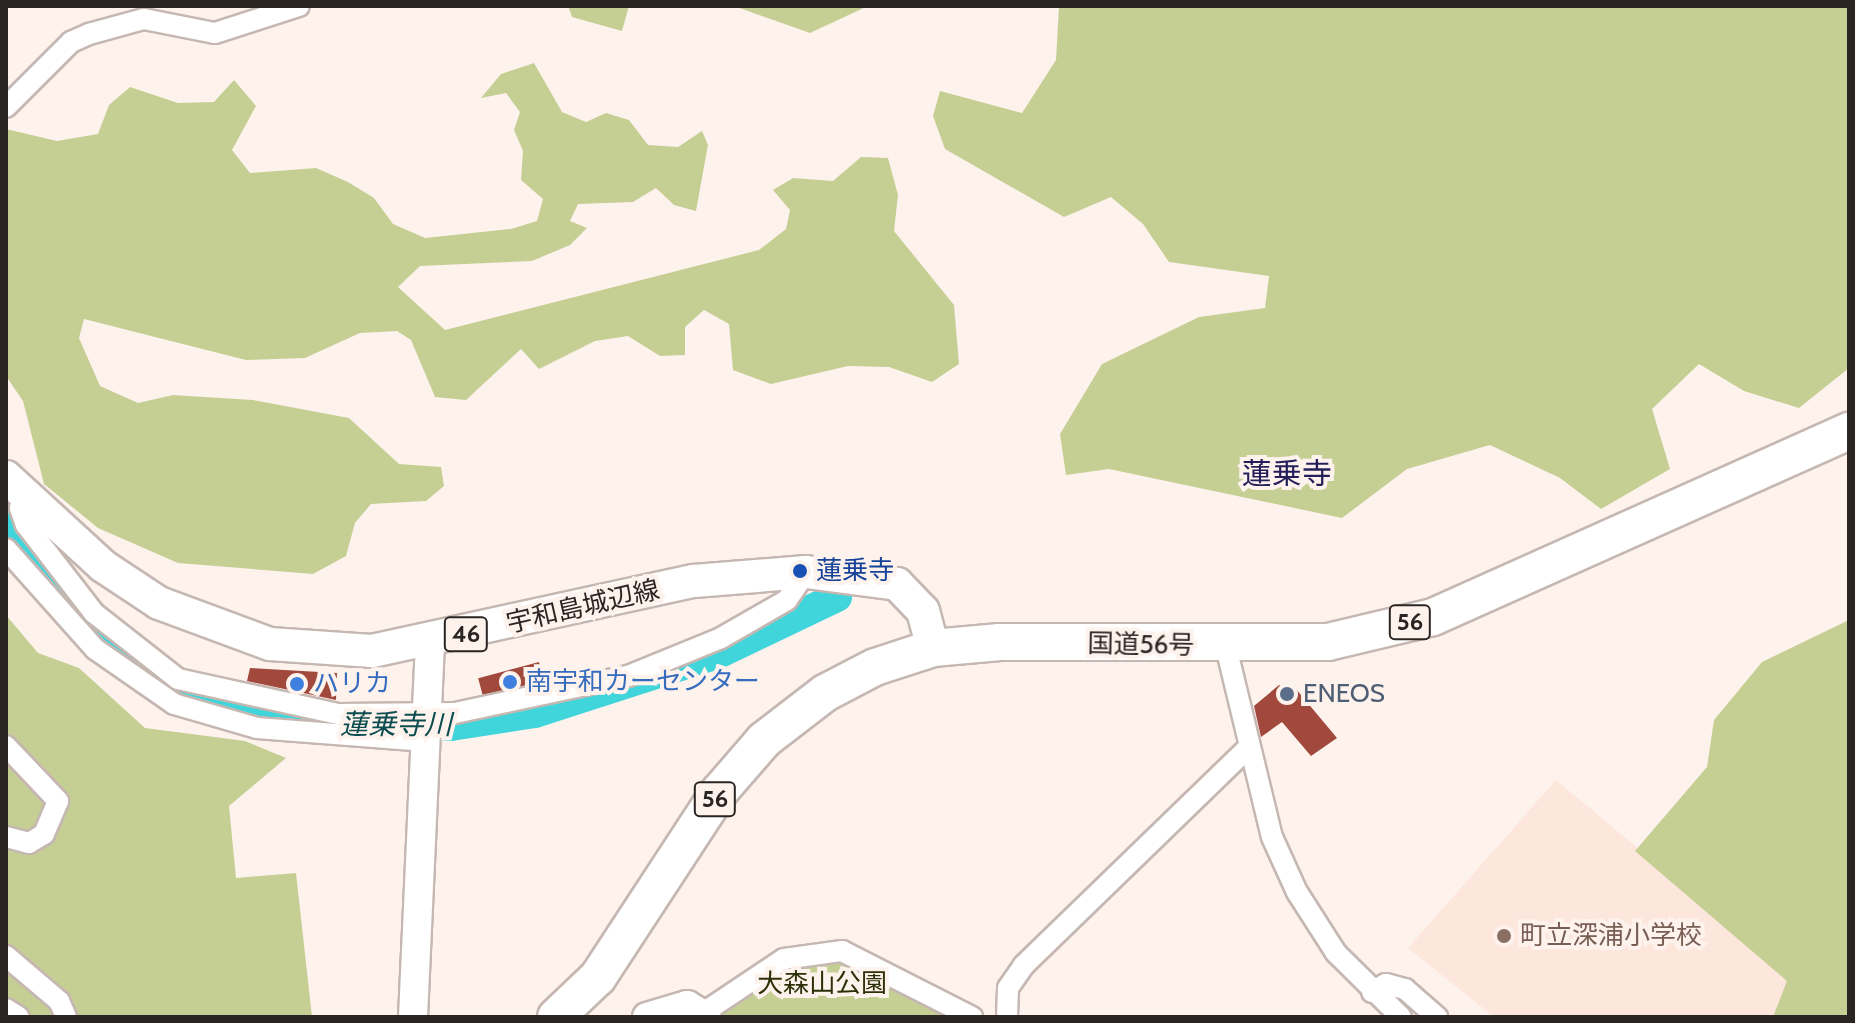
<!DOCTYPE html>
<html>
<head>
<meta charset="utf-8">
<style>
	body { margin:0 }
	#map { position:relative; width:1855px; height:1023px; overflow:hidden; background:#fef2ed; font-family:Cabin,"Noto Sans JP",sans-serif }
	div>[style] { position:absolute }
	.built>* { inset:0; background:#fde6dc }
	.green>* { inset:0; background:#c5cf94 }
	.river>* { height:30px; margin:-15px; padding:0 15px; transform-origin:15px; border-radius:15px; background:#40d4db }
	.building>* { inset:0; background:#a2493d; transform-origin:0 0 }
	.roads { filter:drop-shadow(2px 0 #c5b7b1) drop-shadow(-2px 0 #c5b7b1) drop-shadow(0 2px #c5b7b1) drop-shadow(0 -2px #c5b7b1) }
	.street>* { height:20px; margin:-10px; padding:0 10px; transform-origin:10px; border-radius:10px; background:#fff }
	.secondary>* { height:28px; margin:-14px; padding:0 14px; transform-origin:14px; border-radius:14px; background:#fff }
	.primary>* { height:32px; margin:-16px; padding:0 16px; transform-origin:16px; border-radius:16px; background:#fff }
	.highway>* { height:36px; margin:-18px; padding:0 18px; transform-origin:18px; border-radius:18px; background:#fff }
	.dots>* { width:22px; height:22px; translate:-50% -50%; box-sizing:border-box; border:4px solid #fef2ed; border-radius:50% }
	span { translate:-50% -50%; white-space:nowrap; text-align:center; line-height:1.15; -webkit-text-stroke:8px #fef2ed; paint-order:stroke }
	.shield-label span { padding:2px 6px; background:#fef2ed; border:2px solid; border-radius:6px; -webkit-text-stroke-width:0 }
	.shield-label { font-size:24px; color:#2a2422; font-weight:700 }
	.transit-label { font-size:26px; color:#164399 }
	.left { translate:0 -50%; text-align:left }
	.street-label { font-size:26px; color:#2a2422 }
	.shop-label { font-size:26px; color:#366cbe }
	.service-label { font-size:26px; color:#4e5e75 }
	.education-label { font-size:26px; color:#785e54 }
	.park-label { font-size:26px; color:#2c3007 }
	.water-label { font-size:28px; color:#0b4c4f; font-style:italic }
	.quarter-label { font-size:30px; color:#241f58 }
	.frame { position:absolute; inset:0; border:8px solid #2a2422; pointer-events:none }
</style>
</head>
<body>
<div id="map">
	<div class="built">
		<i style="clip-path:polygon(1556px 780px,1802px 985px,1775px 1017px,1494px 1017px,1408px 948px)"></i>
	</div>
	<div class="green">
		<i style="clip-path:polygon(568px 6px,629px 6px,622px 31px,572px 17px)"></i>
		<i style="clip-path:polygon(734px 6px,868px 6px,810px 33px)"></i>
		<i style="clip-path:polygon(1059px 6px,1849px 6px,1849px 368px,1799px 408px,1744px 391px,1699px 364px,1652px 409px,1670px 469px,1601px 509px,1560px 478px,1490px 445px,1407px 469px,1342px 518px,1109px 469px,1066px 475px,1060px 434px,1102px 364px,1199px 317px,1265px 308px,1269px 276px,1169px 262px,1143px 224px,1111px 197px,1064px 217px,945px 149px,933px 116px,940px 91px,1022px 113px,1056px 60px)"></i>
		<i style="clip-path:polygon(534px 63px,562px 112px,586px 122px,606px 113px,629px 120px,648px 145px,678px 147px,702px 131px,708px 145px,696px 211px,674px 205px,656px 188px,633px 202px,578px 204px,570px 221px,587px 228px,570px 245px,532px 261px,420px 266px,398px 287px,445px 330px,759px 250px,786px 229px,790px 210px,773px 190px,793px 178px,833px 181px,861px 157px,888px 158px,898px 195px,894px 231px,954px 305px,959px 364px,932px 382px,889px 367px,848px 366px,771px 384px,733px 370px,729px 324px,704px 310px,685px 327px,685px 355px,660px 356px,628px 336px,595px 341px,539px 369px,521px 349px,466px 400px,435px 397px,411px 340px,397px 331px,360px 333px,305px 358px,246px 360px,84px 319px,79px 338px,100px 386px,138px 403px,173px 395px,253px 400px,349px 418px,399px 464px,441px 467px,444px 486px,426px 501px,371px 504px,355px 523px,346px 556px,313px 574px,178px 563px,98px 528px,44px 484px,23px 401px,6px 376px,6px 129px,57px 141px,98px 134px,109px 105px,130px 87px,178px 103px,214px 102px,234px 80px,256px 106px,232px 150px,250px 173px,316px 168px,348px 182px,374px 198px,393px 224px,425px 238px,511px 229px,537px 221px,543px 199px,521px 180px,523px 151px,514px 130px,520px 112px,506px 93px,481px 98px,501px 74px)"></i>
		<i style="clip-path:polygon(6px 615px,38px 653px,79px 668px,145px 728px,245px 741px,286px 758px,229px 806px,236px 878px,296px 873px,312px 1017px,6px 1017px)"></i>
		<i style="clip-path:polygon(1849px 620px,1849px 1017px,1773px 1017px,1787px 981px,1635px 851px,1707px 767px,1714px 720px,1762px 662px)"></i>
		<i style="clip-path:polygon(842px 951px,972px 1017px,673px 1017px,703px 1013px,784px 959px)"></i>
	</div>
	<div class="river">
		<i style="left:6px;top:524px;width:146px;rotate:50.5deg"></i>
		<i style="left:99px;top:637px;width:43px;rotate:38.5deg"></i>
		<i style="left:133px;top:664px;width:56px;rotate:33.4deg"></i>
		<i style="left:180px;top:695px;width:119px;rotate:12.6deg"></i>
		<i style="left:296px;top:721px;width:155px;rotate:1.8deg"></i>
		<i style="left:451px;top:726px;width:85px;rotate:-8.8deg"></i>
		<i style="left:535px;top:713px;width:192px;rotate:-17.9deg"></i>
		<i style="left:718px;top:654px;width:132px;rotate:-25.6deg"></i>
	</div>
	<div class="building">
		<i style="left:539px;top:662px;width:20px;height:63px;rotate:75deg"></i>
		<i style="clip-path:polygon(250px 668px,337px 673px,336px 700px,247px 681px)"></i>
		<i style="clip-path:polygon(1279px 685px,1296px 689px,1337px 738px,1311px 756px,1282px 722px,1261px 737px,1254px 706px)"></i>
	</div>
	<div class="roads">
		<div class="street">
			<i style="left:6px;top:107px;width:92px;rotate:-45deg"></i>
			<i style="left:71px;top:42px;width:20px;rotate:-24deg"></i>
			<i style="left:89px;top:34px;width:57px;rotate:-15.3deg"></i>
			<i style="left:144px;top:19px;width:72px;rotate:11.2deg"></i>
			<i style="left:215px;top:33px;width:88px;rotate:-17.8deg"></i>
			<i style="left:27px;top:496px;width:14px;rotate:120deg"></i>
			<i style="left:20px;top:508px;width:18px;rotate:71deg"></i>
			<i style="left:26px;top:525px;width:111px;rotate:52.3deg"></i>
			<i style="left:94px;top:613px;width:107px;rotate:38.2deg"></i>
			<i style="left:178px;top:679px;width:165px;rotate:12.3deg"></i>
			<i style="left:339px;top:714px;width:116px;rotate:-0.5deg"></i>
			<i style="left:455px;top:713px;width:177px;rotate:-12.1deg"></i>
			<i style="left:628px;top:676px;width:100px;rotate:-22.2deg"></i>
			<i style="left:721px;top:638px;width:76px;rotate:-29.9deg"></i>
			<i style="left:787px;top:600px;width:34px;rotate:-56deg"></i>
			<i style="left:6px;top:549px;width:134px;rotate:48.3deg"></i>
			<i style="left:95px;top:649px;width:96px;rotate:34.8deg"></i>
			<i style="left:174px;top:704px;width:86px;rotate:16.1deg"></i>
			<i style="left:257px;top:728px;width:169px;rotate:4.4deg"></i>
			<i style="left:1226px;top:647px;width:195px;rotate:76.4deg"></i>
			<i style="left:1272px;top:837px;width:60px;rotate:65.6deg"></i>
			<i style="left:1297px;top:892px;width:72px;rotate:57.4deg"></i>
			<i style="left:1336px;top:953px;width:91px;rotate:44.6deg"></i>
			<i style="left:6px;top:746px;width:76px;rotate:46.6deg"></i>
			<i style="left:58px;top:801px;width:36px;rotate:113deg"></i>
			<i style="left:44px;top:834px;width:17px;rotate:149deg"></i>
			<i style="left:29px;top:843px;width:24px;rotate:-165deg"></i>
			<i style="left:6px;top:956px;width:70px;rotate:40.3deg"></i>
			<i style="left:59px;top:1001px;width:17px;rotate:66deg"></i>
			<i style="left:1372px;top:992px;width:16px;rotate:-30deg"></i>
			<i style="left:1386px;top:984px;width:20px;rotate:15deg"></i>
			<i style="left:1405px;top:989px;width:43px;rotate:41.2deg"></i>
			<i style="left:6px;top:1009px;width:15px;rotate:32deg"></i>
			<i style="left:703px;top:1013px;width:97px;rotate:-33.7deg"></i>
			<i style="left:784px;top:959px;width:59px;rotate:-7.9deg"></i>
			<i style="left:842px;top:951px;width:146px;rotate:26.9deg"></i>
			<i style="left:1007px;top:1017px;width:29px;rotate:-88deg"></i>
			<i style="left:1008px;top:988px;width:28px;rotate:-55deg"></i>
			<i style="left:1024px;top:965px;width:312px;rotate:-44.1deg"></i>
		</div>
		<div class="secondary">
			<i style="left:413px;top:1017px;width:375px;rotate:-87.4deg"></i>
			<i style="left:647px;top:1017px;width:42px;rotate:-16.7deg"></i>
			<i style="left:687px;top:1005px;width:23px;rotate:31deg"></i>
		</div>
		<div class="primary">
			<i style="left:6px;top:477px;width:132px;rotate:42.5deg"></i>
			<i style="left:103px;top:566px;width:67px;rotate:33.5deg"></i>
			<i style="left:159px;top:603px;width:118px;rotate:20.3deg"></i>
			<i style="left:270px;top:644px;width:102px;rotate:3.9deg"></i>
			<i style="left:372px;top:651px;width:330px;rotate:-12.3deg"></i>
			<i style="left:694px;top:581px;width:112px;rotate:-4.6deg"></i>
			<i style="left:806px;top:572px;width:92px;rotate:7.5deg"></i>
			<i style="left:897px;top:584px;width:37px;rotate:46deg"></i>
			<i style="left:923px;top:611px;width:38px;rotate:75deg"></i>
		</div>
		<div class="highway">
			<i style="left:556px;top:1017px;width:58px;rotate:-43.6deg"></i>
			<i style="left:598px;top:977px;width:221px;rotate:-56.8deg"></i>
			<i style="left:719px;top:792px;width:69px;rotate:-49.1deg"></i>
			<i style="left:764px;top:740px;width:77px;rotate:-37.6deg"></i>
			<i style="left:825px;top:693px;width:56px;rotate:-27.5deg"></i>
			<i style="left:875px;top:667px;width:61px;rotate:-18.1deg"></i>
			<i style="left:933px;top:648px;width:67px;rotate:-5.1deg"></i>
			<i style="left:1000px;top:642px;width:328px"></i>
			<i style="left:1328px;top:642px;width:108px;rotate:-13.4deg"></i>
			<i style="left:1433px;top:617px;width:456px;rotate:-24.1deg"></i>
		</div>
	</div>
	<div class="dots">
		<i style="left:800px;top:571px;background:#1a4fb4"></i>
		<i style="left:510px;top:682px;background:#3f7fe0"></i>
		<i style="left:297px;top:684px;background:#3f7fe0"></i>
		<i style="left:1287px;top:694px;background:#5c6f8a"></i>
		<i style="left:1504px;top:936px;background:#8d6e63"></i>
	</div>
	<div class="shield-label">
		<span style="left:1410px;top:622px">56</span>
		<span style="left:466px;top:634px">46</span>
		<span style="left:715px;top:799px">56</span>
	</div>
	<div class="transit-label">
		<span class="left" style="left:816px;top:571px">蓮乗寺</span>
	</div>
	<div class="street-label">
		<span style="left:583px;top:607px;rotate:-13deg">宇和島城辺線</span>
		<span style="left:1141px;top:645px;rotate:1deg">国道56号</span>
	</div>
	<div class="shop-label">
		<span class="left" style="left:526px;top:682px">南宇和カーセンター</span>
		<span class="left" style="left:313px;top:684px">ハリカ</span>
	</div>
	<div class="service-label">
		<span class="left" style="left:1303px;top:694px">ENEOS</span>
	</div>
	<div class="education-label">
		<span class="left" style="left:1520px;top:936px">町立深浦小学校</span>
	</div>
	<div class="park-label">
		<span style="left:822px;top:984px">大森山公園</span>
	</div>
	<div class="water-label">
		<span style="left:396px;top:724px">蓮乗寺川</span>
	</div>
	<div class="quarter-label">
		<span style="left:1287px;top:474px">蓮乗寺</span>
	</div>
	<div class="frame"></div>
</div>
</body>
</html>
